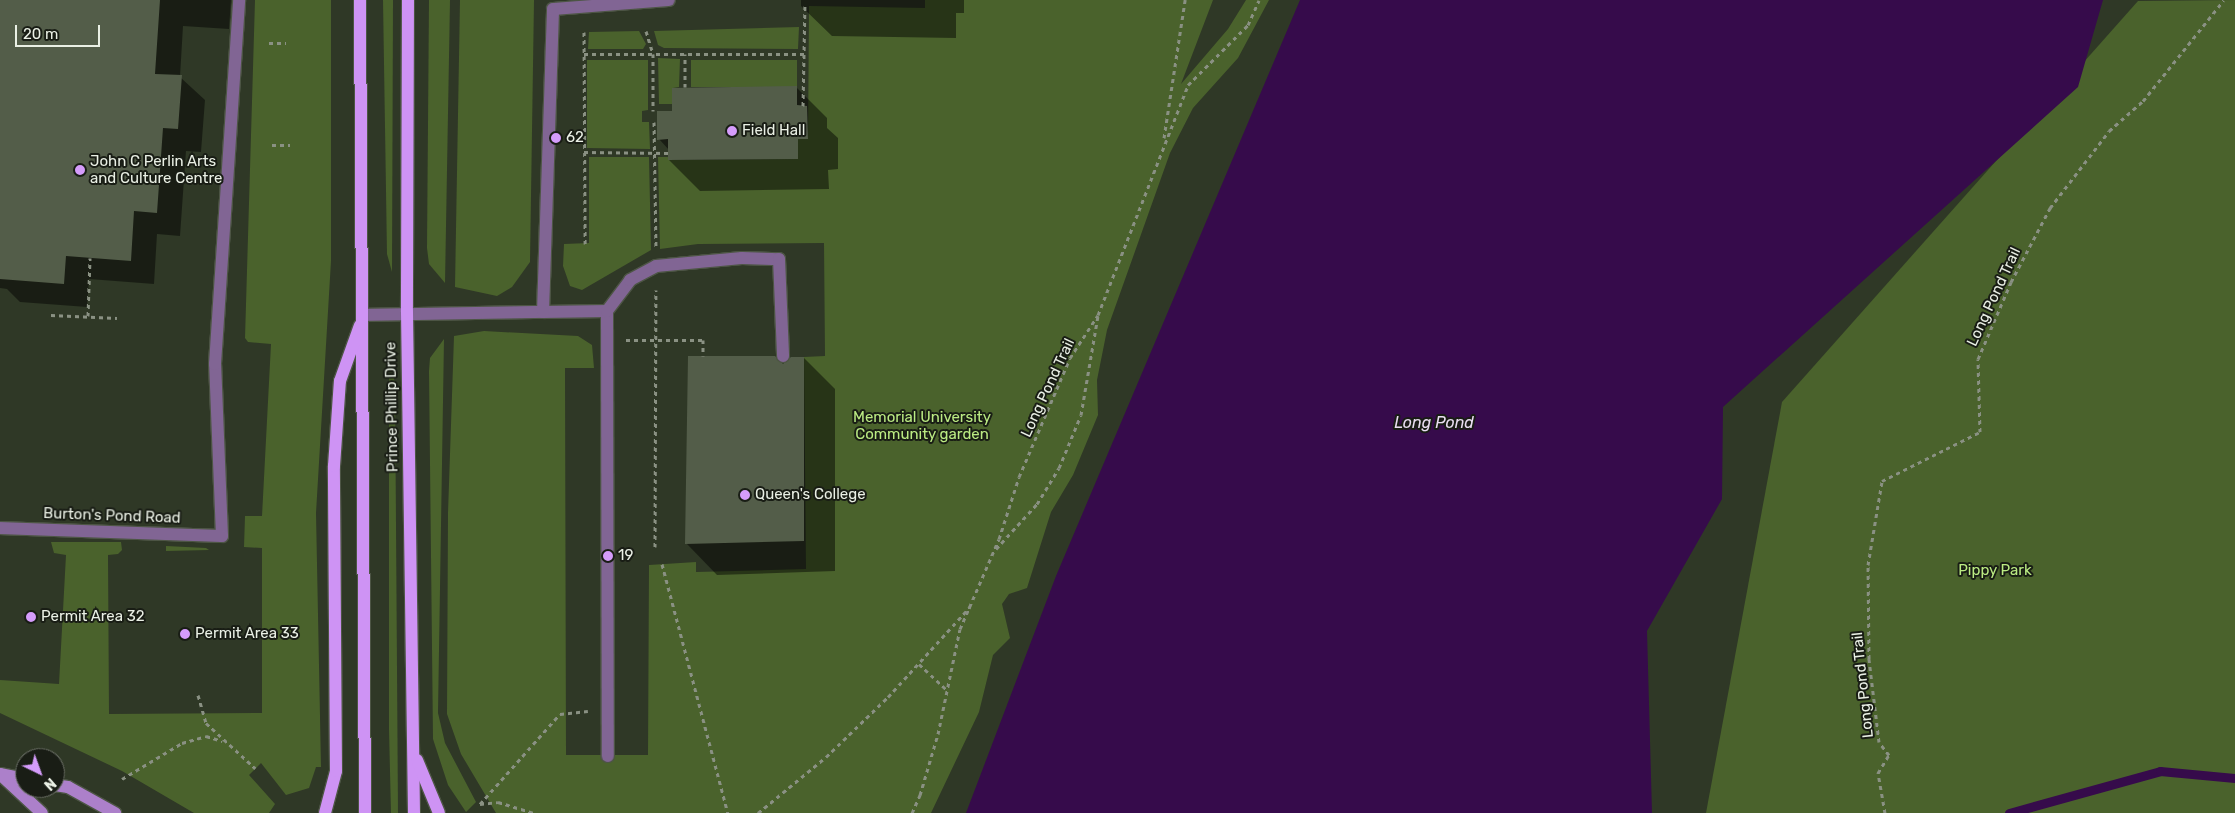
<!DOCTYPE html>
<html>
<head>
<meta charset="utf-8">
<style>
	body { margin:0 }
	#map { position:relative; width:2235px; height:813px; overflow:hidden; background:#2f3826; font-family:Rubik,sans-serif }
	div>[style] { position:absolute }
	.green>* { inset:0; background:#4a622c; transform-origin:0 0 }
	.water>* { inset:0; background:#360b4b }
	.shadow>* { inset:0; background:#0007 }
	.stream>* { height:9px; margin:-4.5px; padding:0 4.5px; transform-origin:4.5px; border-radius:4.5px; background:#360b4b }
	.building>* { inset:0; background:#535d49 }
	.path>* { height:3px; margin-top:-1.5px; transform-origin:0; background:repeating-linear-gradient(90deg,#8a9183 0 4px,transparent 0 8px) }
	.roads { filter:drop-shadow(1px 0 #4d5545) drop-shadow(-1px 0 #4d5545) drop-shadow(0 1px #4d5545) drop-shadow(0 -1px #4d5545) }
	.lane>* { height:12px; margin:-6px; padding:0 6px; transform-origin:6px; border-radius:6px; background:#816594 }
	.street>* { height:12px; margin:-6px; padding:0 6px; transform-origin:6px; border-radius:6px; background:#816594 }
	.secondary>* { height:12px; margin:-6px; padding:0 6px; transform-origin:6px; border-radius:6px; background:#ac80ca }
	.primary>* { height:12px; margin:-6px; padding:0 6px; transform-origin:6px; border-radius:6px; background:#ce93f4 }
	.dots>* { width:14px; height:14px; translate:-50% -50%; box-sizing:border-box; border:2px solid #191d15; border-radius:50% }
	span { translate:-50% -50%; white-space:nowrap; text-align:center; line-height:1.15; -webkit-text-stroke:4px #191d15; paint-order:stroke }
	.poi-label { font-size:15px; color:#eaf0e5 }
	.left { translate:0 -50%; text-align:left }
	.street-label { font-size:15px; color:#eaf0e5 }
	.park-label { font-size:15px; color:#bbeb83 }
	.water-label { font-size:16px; color:#eadef2; font-style:italic }
	.north { position:absolute; left:15px; top:748px; width:50px; height:50px; box-sizing:border-box; background:#191d15; border:1px solid #6d7168; border-radius:50%; rotate:138deg; font-size:14px; font-weight:700; line-height:20px; text-align:center; color:#eaf0e5 }
	.north::after { content:''; display:block; margin:auto; width:18px; height:22px; background:#d59cfb; clip-path:polygon(50% 0,100% 100%,50% 72%,0 100%) }
	.scale { position:absolute; left:15px; top:25px; width:85px; height:22px; box-sizing:border-box; border:2px solid #eaf0e5; border-top:0; padding-left:6px; font-size:15px; line-height:18px; white-space:nowrap; color:#eaf0e5; -webkit-text-stroke:4px #191d15; paint-order:stroke }
</style>
</head>
<body>
<div id="map">
	<div class="green">
		<i style="clip-path:polygon(255px 0,331px 0,331px 261px,316px 513px,321px 767px,316px 767px,309px 788px,286px 795px,261px 763px,249px 775px,275px 804px,269px 813px,194px 813px,122px 771px,0 713px,0 680px,59px 684px,66px 555px,54px 553px,51px 542px,121px 542px,122px 550px,118px 554px,108px 555px,109px 714px,262px 713px,262px 548px,244px 547px,245px 516px,262px 516px,271px 344px,248px 342px,245px 338px)"></i>
		<i style="clip-path:polygon(383px 0,393px 0,392px 272px,387px 254px)"></i>
		<i style="clip-path:polygon(429px 0,450px 0,445px 283px,429px 264px,427px 248px)"></i>
		<i style="clip-path:polygon(460px 0,534px 0,530px 262px,512px 287px,497px 296px,455px 287px)"></i>
		<i style="clip-path:polygon(925px 0,1213px 0,1181px 84px,1228px 29px,1246px 0,1269px 0,1238px 58px,1193px 108px,1170px 153px,1107px 330px,1097px 380px,1098px 415px,1073px 475px,1051px 512px,1027px 588px,1009px 594px,1002px 604px,1010px 638px,993px 655px,979px 712px,931px 813px,496px 813px,461px 754px,447px 714px,448px 513px,454px 336px,484px 331px,578px 336px,592px 345px,594px 368px,565px 368px,566px 755px,648px 755px,649px 565px,696px 562px,696px 572px,806px 569px,804px 357px,825px 356px,824px 243px,698px 244px,660px 249px,658px 157px,668px 157px,669px 160px,798px 159px,798px 139px,808px 139px,809px 6px,925px 8px)"></i>
		<i style="clip-path:polygon(2235px 0,2235px 813px,1706px 813px,1782px 402px,2138px 1px)"></i>
		<i style="clip-path:polygon(799px 27px,798px 49px,664px 48px,658px 45px,654px 31px)"></i>
		<i style="clip-path:polygon(639px 31px,646px 44px,643px 49px,588px 49px,589px 32px)"></i>
		<i style="clip-path:polygon(658px 58px,680px 59px,679px 87px,673px 88px,672px 104px,659px 104px)"></i>
		<i style="clip-path:polygon(587px 60px,648px 60px,648px 110px,642px 111px,642px 122px,649px 122px,650px 149px,587px 148px)"></i>
		<i style="left:691px;top:60px;width:106px;height:27px"></i>
		<i style="clip-path:polygon(589px 157px,649px 157px,651px 250px,582px 290px,570px 286px,563px 266px,564px 244px,589px 243px)"></i>
		<i style="clip-path:polygon(444px 339px,438px 713px,445px 743px,476px 802px,466px 812px,448px 785px,433px 739px,429px 371px,430px 358px)"></i>
		<i style="clip-path:polygon(389px 376px,393px 376px,395px 382px,398px 813px,391px 813px,389px 729px)"></i>
		<i style="clip-path:polygon(166px 546px,206px 548px,209px 550px,166px 551px)"></i>
	</div>
	<div class="water">
		<i style="clip-path:polygon(1300px 0,2103px 0,2078px 87px,1723px 407px,1722px 499px,1647px 631px,1652px 813px,966px 813px,1056px 576px)"></i>
	</div>
	<div class="shadow">
		<i style="clip-path:polygon(0 0,231px 0,229px 29px,183px 26px,180px 77px,205px 100px,201px 152px,186px 151px,180px 236px,157px 234px,154px 284px,89px 279px,87px 307px,20px 302px,7px 289px,0 288px)"></i>
		<i style="clip-path:polygon(801px 0,964px 0,964px 13px,956px 13px,956px 38px,832px 36px,801px 6px)"></i>
		<i style="clip-path:polygon(796px 87px,827px 118px,827px 128px,838px 138px,838px 169px,828px 170px,829px 189px,700px 191px,669px 160px,669px 150px,659px 139px,673px 113px)"></i>
		<i style="clip-path:polygon(804px 358px,835px 389px,835px 571px,717px 575px,687px 544px)"></i>
	</div>
	<div class="stream">
		<i style="left:2009px;top:813px;width:157px;rotate:-15.5deg"></i>
		<i style="left:2160px;top:771px;width:75px;rotate:5.3deg"></i>
	</div>
	<div class="building">
		<i style="clip-path:polygon(0 0,160px 0,155px 74px,182px 75px,178px 129px,163px 128px,157px 213px,134px 211px,131px 261px,66px 256px,64px 284px,0 279px)"></i>
		<i style="clip-path:polygon(797px 86px,797px 105px,807px 106px,808px 139px,798px 139px,798px 159px,668px 160px,668px 139px,657px 140px,657px 111px,672px 111px,672px 88px)"></i>
		<i style="clip-path:polygon(688px 356px,775px 356px,783px 364px,791px 357px,804px 357px,804px 541px,685px 544px)"></i>
	</div>
	<div class="path">
		<i style="left:646px;top:31px;width:24px;rotate:73deg"></i>
		<i style="left:653px;top:54px;width:57px;rotate:90deg"></i>
		<i style="left:584px;top:32px;width:212px;rotate:89.7deg"></i>
		<i style="left:269px;top:43px;width:17px"></i>
		<i style="left:584px;top:54px;width:220px"></i>
		<i style="left:685px;top:87px;width:33px;rotate:-90deg"></i>
		<i style="left:803px;top:106px;width:100px;rotate:-88.9deg"></i>
		<i style="left:654px;top:122px;width:125px;rotate:89.1deg"></i>
		<i style="left:1164px;top:138px;width:140px;rotate:-81.3deg"></i>
		<i style="left:272px;top:145px;width:18px"></i>
		<i style="left:584px;top:152px;width:84px;rotate:0.7deg"></i>
		<i style="left:51px;top:315px;width:66px;rotate:2.6deg"></i>
		<i style="left:88px;top:316px;width:58px;rotate:-88deg"></i>
		<i style="left:626px;top:340px;width:77px"></i>
		<i style="left:703px;top:340px;width:16px;rotate:90deg"></i>
		<i style="left:655px;top:547px;width:257px;rotate:-89.8deg"></i>
		<i style="left:996px;top:549px;width:61px;rotate:-47.7deg"></i>
		<i style="left:1037px;top:504px;width:42px;rotate:-58.6deg"></i>
		<i style="left:1059px;top:468px;width:57px;rotate:-67.5deg"></i>
		<i style="left:1081px;top:415px;width:100px;rotate:-80.3deg"></i>
		<i style="left:662px;top:564px;width:258px;rotate:75.2deg"></i>
		<i style="left:919px;top:664px;width:37px;rotate:43deg"></i>
		<i style="left:198px;top:695px;width:29px;rotate:74deg"></i>
		<i style="left:206px;top:723px;width:67px;rotate:42.6deg"></i>
		<i style="left:122px;top:779px;width:70px;rotate:-31deg"></i>
		<i style="left:182px;top:743px;width:25px;rotate:-16deg"></i>
		<i style="left:206px;top:736px;width:17px;rotate:17deg"></i>
		<i style="left:480px;top:804px;width:120px;rotate:-48.4deg"></i>
		<i style="left:560px;top:714px;width:28px;rotate:-6deg"></i>
		<i style="left:480px;top:804px;width:18px;rotate:-6deg"></i>
		<i style="left:498px;top:802px;width:39px;rotate:17deg"></i>
		<i style="left:758px;top:813px;width:88px;rotate:-39.5deg"></i>
		<i style="left:826px;top:757px;width:86px;rotate:-44.1deg"></i>
		<i style="left:888px;top:697px;width:122px;rotate:-47.7deg"></i>
		<i style="left:912px;top:813px;width:20px;rotate:-66deg"></i>
		<i style="left:920px;top:795px;width:64px;rotate:-73.6deg"></i>
		<i style="left:938px;top:734px;width:107px;rotate:-78.2deg"></i>
		<i style="left:960px;top:629px;width:98px;rotate:-66.6deg"></i>
		<i style="left:999px;top:539px;width:65px;rotate:-72.1deg"></i>
		<i style="left:1019px;top:477px;width:129px;rotate:-66.8deg"></i>
		<i style="left:1070px;top:358px;width:51px;rotate:-56.9deg"></i>
		<i style="left:1098px;top:315px;width:247px;rotate:-68.6deg"></i>
		<i style="left:1188px;top:85px;width:85px;rotate:-45deg"></i>
		<i style="left:1248px;top:25px;width:27px;rotate:-66deg"></i>
		<i style="left:1885px;top:813px;width:41px;rotate:-99.9deg"></i>
		<i style="left:1878px;top:773px;width:21px;rotate:-59deg"></i>
		<i style="left:1889px;top:755px;width:16px;rotate:-128deg"></i>
		<i style="left:1879px;top:742px;width:84px;rotate:-96.9deg"></i>
		<i style="left:1869px;top:659px;width:94px;rotate:-90.6deg"></i>
		<i style="left:1868px;top:565px;width:85px;rotate:-80.5deg"></i>
		<i style="left:1882px;top:481px;width:110px;rotate:-26.6deg"></i>
		<i style="left:1980px;top:432px;width:73px;rotate:-91.6deg"></i>
		<i style="left:1978px;top:359px;width:84px;rotate:-66.8deg"></i>
		<i style="left:2011px;top:282px;width:84px;rotate:-62.2deg"></i>
		<i style="left:2050px;top:208px;width:97px;rotate:-52.5deg"></i>
		<i style="left:2109px;top:131px;width:45px;rotate:-41.4deg"></i>
		<i style="left:2143px;top:101px;width:129px;rotate:-51.3deg"></i>
	</div>
	<div class="roads">
		<div class="lane">
			<i style="left:607px;top:311px;width:445px;rotate:89.9deg"></i>
			<i style="left:543px;top:312px;width:64px;rotate:-0.9deg"></i>
			<i style="left:607px;top:311px;width:39px;rotate:-53deg"></i>
			<i style="left:630px;top:280px;width:30px;rotate:-28deg"></i>
			<i style="left:656px;top:266px;width:86px;rotate:-5.3deg"></i>
			<i style="left:742px;top:258px;width:37px;rotate:2deg"></i>
			<i style="left:779px;top:259px;width:97px;rotate:87.6deg"></i>
			<i style="left:364px;top:315px;width:179px;rotate:-1deg"></i>
			<i style="left:543px;top:312px;width:303px;rotate:-88.1deg"></i>
			<i style="left:553px;top:9px;width:116px;rotate:-4.4deg"></i>
			<i style="left:222px;top:536px;width:172px;rotate:-92.3deg"></i>
			<i style="left:215px;top:364px;width:365px;rotate:-86.2deg"></i>
		</div>
		<div class="street">
			<i style="left:0;top:528px;width:222px;rotate:2.1deg"></i>
		</div>
		<div class="secondary">
			<i style="left:0;top:774px;width:57px;rotate:42.9deg"></i>
			<i style="left:0;top:774px;width:25px;rotate:11deg"></i>
			<i style="left:55px;top:785px;width:13px;rotate:9deg"></i>
			<i style="left:68px;top:787px;width:54px;rotate:29deg"></i>
		</div>
		<div class="primary">
			<i style="left:360px;top:0;width:813px;rotate:89.65deg"></i>
			<i style="left:408px;top:0;width:312px;rotate:90.2deg"></i>
			<i style="left:407px;top:312px;width:501px;rotate:89.2deg"></i>
			<i style="left:417px;top:760px;width:57px;rotate:67.5deg"></i>
			<i style="left:325px;top:813px;width:43px;rotate:-75.3deg"></i>
			<i style="left:336px;top:771px;width:305px;rotate:-90.4deg"></i>
			<i style="left:334px;top:466px;width:85px;rotate:-86deg"></i>
			<i style="left:340px;top:381px;width:59px;rotate:-70.3deg"></i>
		</div>
	</div>
	<div class="dots">
		<i style="left:732px;top:131px;background:#d59cfb"></i>
		<i style="left:556px;top:138px;background:#d59cfb"></i>
		<i style="left:80px;top:170px;background:#d59cfb"></i>
		<i style="left:745px;top:495px;background:#d59cfb"></i>
		<i style="left:608px;top:556px;background:#d59cfb"></i>
		<i style="left:31px;top:617px;background:#d59cfb"></i>
		<i style="left:185px;top:634px;background:#d59cfb"></i>
	</div>
	<div class="poi-label">
		<span class="left" style="left:742px;top:131px">Field Hall</span>
		<span class="left" style="left:566px;top:138px">62</span>
		<span class="left" style="left:90px;top:170px">John C Perlin Arts<br>and Culture Centre</span>
		<span class="left" style="left:755px;top:495px">Queen's College</span>
		<span class="left" style="left:618px;top:556px">19</span>
		<span class="left" style="left:41px;top:617px">Permit Area 32</span>
		<span class="left" style="left:195px;top:634px">Permit Area 33</span>
	</div>
	<div class="street-label">
		<span style="left:1994px;top:297px;rotate:-65deg">Long Pond Trail</span>
		<span style="left:1048px;top:388px;rotate:-65deg">Long Pond Trail</span>
		<span style="left:392px;top:407px;rotate:-91deg">Prince Phillip Drive</span>
		<span style="left:112px;top:516px;rotate:2deg">Burton's Pond Road</span>
		<span style="left:1863px;top:685px;rotate:-96deg">Long Pond Trail</span>
	</div>
	<div class="park-label">
		<span style="left:922px;top:426px">Memorial University<br>Community garden</span>
		<span style="left:1995px;top:571px">Pippy Park</span>
	</div>
	<div class="water-label">
		<span style="left:1434px;top:423px">Long Pond</span>
	</div>
	<div class="north">N</div>
	<div class="scale">20 m</div>
</div>
</body>
</html>
